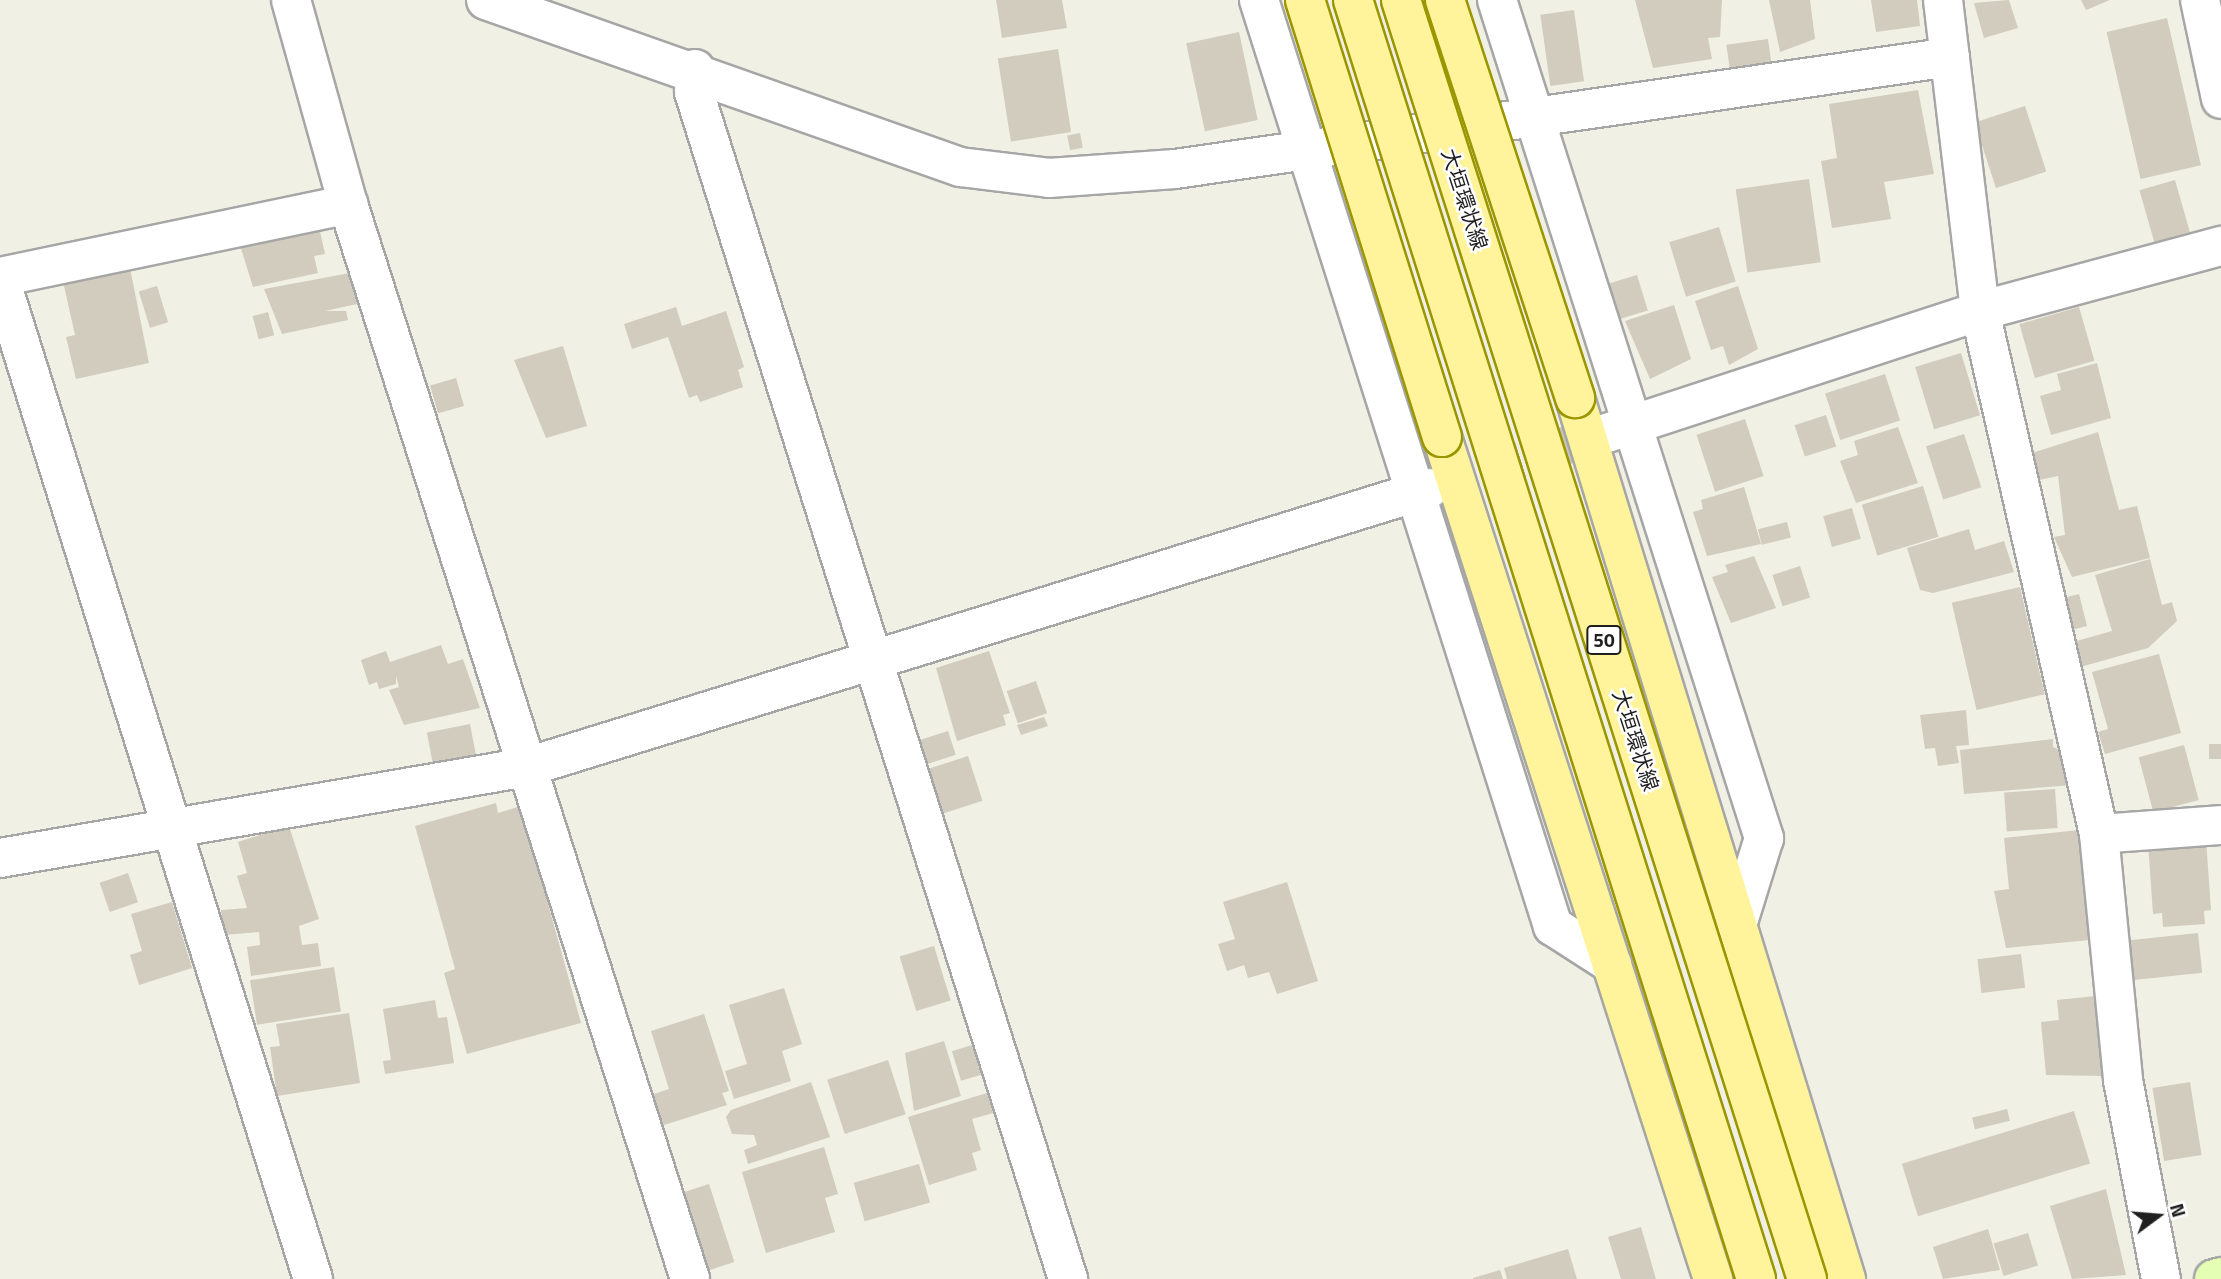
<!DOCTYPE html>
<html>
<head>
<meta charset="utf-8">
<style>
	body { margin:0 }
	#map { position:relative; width:2221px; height:1279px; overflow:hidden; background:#f1f0e4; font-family:"Titillium Web","Noto Sans JP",sans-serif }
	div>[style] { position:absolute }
	.building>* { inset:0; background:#d1ccbd; transform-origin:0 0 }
	.street-tunnel>* { height:38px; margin-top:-19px; transform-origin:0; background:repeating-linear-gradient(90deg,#c7c6bd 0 38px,transparent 0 57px) }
	.roads { filter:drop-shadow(2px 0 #a6a6a6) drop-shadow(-2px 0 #a6a6a6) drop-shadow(0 2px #a6a6a6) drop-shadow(0 -2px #a6a6a6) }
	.street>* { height:38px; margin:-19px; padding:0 19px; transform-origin:19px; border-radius:19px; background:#fff }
	.secondary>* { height:38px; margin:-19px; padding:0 19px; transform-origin:19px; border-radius:19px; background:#e4ffb4 }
	.primary>* { height:38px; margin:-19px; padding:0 19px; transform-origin:19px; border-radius:19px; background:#fff39b }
	.bridges { filter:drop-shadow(2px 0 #9a9600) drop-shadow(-2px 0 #9a9600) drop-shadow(0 2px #9a9600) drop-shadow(0 -2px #9a9600) }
	.primary-bridge>* { height:38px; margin:-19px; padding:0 19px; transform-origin:19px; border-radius:19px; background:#fff39b }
	span { translate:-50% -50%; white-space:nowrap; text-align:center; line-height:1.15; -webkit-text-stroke:5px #fff; paint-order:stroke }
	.shield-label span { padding:2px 5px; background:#fff; border:2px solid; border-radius:5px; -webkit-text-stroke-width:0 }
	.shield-label { font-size:19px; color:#1f1f1f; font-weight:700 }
	.street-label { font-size:21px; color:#1f1f1f }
	.north { position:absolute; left:2123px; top:1181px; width:70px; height:70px; -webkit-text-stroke:5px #fff; paint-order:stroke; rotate:74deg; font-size:19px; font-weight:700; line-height:28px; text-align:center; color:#1f1f1f }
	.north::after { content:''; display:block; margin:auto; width:24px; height:32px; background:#1f1f1f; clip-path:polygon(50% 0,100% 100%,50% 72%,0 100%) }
</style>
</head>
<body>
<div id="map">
	<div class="building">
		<i style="clip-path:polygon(996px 0,1062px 0,1067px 28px,1002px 38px)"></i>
		<i style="clip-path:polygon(1635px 0,1722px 0,1720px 37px,1708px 38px,1712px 59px,1653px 68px)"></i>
		<i style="clip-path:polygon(1769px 0,1810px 0,1815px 39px,1780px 52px)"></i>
		<i style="clip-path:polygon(1871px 0,1917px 0,1920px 26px,1876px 32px)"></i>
		<i style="clip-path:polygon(2009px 0,2018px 28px,1984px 38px,1974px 3px)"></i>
		<i style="clip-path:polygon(2081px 0,2110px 0,2086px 10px)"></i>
		<i style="left:1574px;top:10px;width:72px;height:34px;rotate:82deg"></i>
		<i style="left:2167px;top:18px;width:151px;height:62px;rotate:77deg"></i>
		<i style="left:1239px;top:32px;width:90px;height:54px;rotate:78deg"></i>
		<i style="left:1768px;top:39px;width:28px;height:42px;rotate:82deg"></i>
		<i style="left:1058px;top:49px;width:84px;height:61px;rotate:81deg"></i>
		<i style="clip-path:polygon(1918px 90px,1934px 174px,1884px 182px,1891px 219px,1832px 228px,1821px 161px,1837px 158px,1829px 104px)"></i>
		<i style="left:2025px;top:106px;width:69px;height:53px;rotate:72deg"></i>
		<i style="left:1080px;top:133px;width:15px;height:13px;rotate:79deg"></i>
		<i style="left:1809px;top:179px;width:84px;height:74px;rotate:82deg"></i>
		<i style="left:2175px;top:180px;width:54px;height:37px;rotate:74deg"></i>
		<i style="clip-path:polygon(318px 222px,325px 254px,314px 256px,318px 273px,253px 287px,238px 239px)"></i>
		<i style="left:1719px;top:227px;width:57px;height:52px;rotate:73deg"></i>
		<i style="clip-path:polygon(129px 263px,149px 363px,76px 379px,66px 337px,75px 335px,62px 277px)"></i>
		<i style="clip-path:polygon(350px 273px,357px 304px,325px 311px,346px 311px,348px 320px,282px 334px,264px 289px)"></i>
		<i style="left:1637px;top:275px;width:37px;height:32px;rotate:73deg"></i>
		<i style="left:157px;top:286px;width:38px;height:19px;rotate:73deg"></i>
		<i style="clip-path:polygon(1738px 286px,1758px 349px,1729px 365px,1723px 346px,1711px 350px,1695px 301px)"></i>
		<i style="clip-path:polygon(1674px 305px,1691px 359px,1650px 379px,1625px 321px)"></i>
		<i style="clip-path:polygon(676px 307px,682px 326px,726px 311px,744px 367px,738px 370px,743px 387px,700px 402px,697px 395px,689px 398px,668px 337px,632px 349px,624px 324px)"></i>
		<i style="left:2079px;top:307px;width:56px;height:62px;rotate:74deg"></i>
		<i style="left:268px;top:312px;width:24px;height:16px;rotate:75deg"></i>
		<i style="clip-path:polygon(563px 346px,587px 426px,546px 438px,514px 360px)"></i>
		<i style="left:1961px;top:353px;width:65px;height:48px;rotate:73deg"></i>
		<i style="clip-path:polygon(2097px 363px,2111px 418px,2051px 435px,2040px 396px,2061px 390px,2057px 374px)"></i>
		<i style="left:1885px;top:374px;width:49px;height:63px;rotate:72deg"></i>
		<i style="left:456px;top:378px;width:29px;height:27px;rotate:74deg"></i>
		<i style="left:1826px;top:415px;width:33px;height:33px;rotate:72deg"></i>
		<i style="left:1745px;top:419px;width:60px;height:51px;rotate:72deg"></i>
		<i style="clip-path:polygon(1898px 427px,1918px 483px,1856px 503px,1840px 461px,1858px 455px,1854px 441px)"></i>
		<i style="clip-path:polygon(2098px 432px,2119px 510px,2137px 506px,2150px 558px,2072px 577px,2054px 537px,2065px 535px,2058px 476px,2025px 483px,2019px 457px)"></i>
		<i style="left:1964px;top:434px;width:56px;height:40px;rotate:72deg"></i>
		<i style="left:1923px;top:486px;width:53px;height:64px;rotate:73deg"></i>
		<i style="clip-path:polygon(1744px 487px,1761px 544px,1707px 556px,1693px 512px,1703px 509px,1701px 500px)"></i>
		<i style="left:1852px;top:508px;width:32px;height:30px;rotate:74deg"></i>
		<i style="left:1787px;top:522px;width:16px;height:30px;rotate:76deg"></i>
		<i style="clip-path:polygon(1969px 529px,1975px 550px,2004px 541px,2014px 572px,1933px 593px,1920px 590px,1907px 548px)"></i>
		<i style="clip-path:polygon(1754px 556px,1776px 608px,1731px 623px,1712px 577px,1728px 572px,1725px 565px)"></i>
		<i style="clip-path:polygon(2150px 559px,2162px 605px,2172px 602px,2177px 621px,2148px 648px,2073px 669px,2066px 644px,2112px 631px,2095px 575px)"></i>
		<i style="left:1800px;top:566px;width:33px;height:29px;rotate:72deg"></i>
		<i style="left:2020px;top:587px;width:110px;height:70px;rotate:77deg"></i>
		<i style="left:2079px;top:594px;width:33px;height:26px;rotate:76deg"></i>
		<i style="clip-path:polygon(441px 645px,448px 664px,463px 659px,480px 708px,404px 725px,389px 690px,399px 687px,396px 676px,396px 684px,379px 689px,377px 682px,369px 685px,361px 660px,386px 651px,390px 662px)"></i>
		<i style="clip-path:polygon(989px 651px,1010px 713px,1003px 715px,1006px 725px,957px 741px,936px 668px)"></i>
		<i style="clip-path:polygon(2159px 654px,2181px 733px,2105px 754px,2098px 732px,2108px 729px,2092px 672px)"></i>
		<i style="left:1036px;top:681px;width:34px;height:31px;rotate:71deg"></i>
		<i style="clip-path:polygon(1966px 710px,1969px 745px,1956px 746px,1959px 763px,1938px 766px,1935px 748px,1925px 749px,1920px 715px)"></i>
		<i style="clip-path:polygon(1044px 717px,1048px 726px,1021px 735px,1017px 725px)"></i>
		<i style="left:470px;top:724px;width:33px;height:44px;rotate:79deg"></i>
		<i style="left:948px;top:731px;width:25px;height:36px;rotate:72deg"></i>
		<i style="clip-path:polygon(2053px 739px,2053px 747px,2064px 752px,2072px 785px,1964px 794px,1960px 750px)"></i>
		<i style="left:2209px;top:744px;width:12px;height:15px"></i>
		<i style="left:2184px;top:745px;width:57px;height:47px;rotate:75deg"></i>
		<i style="left:968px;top:756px;width:47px;height:48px;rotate:72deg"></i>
		<i style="left:2055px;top:789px;width:39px;height:51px;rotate:86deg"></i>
		<i style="clip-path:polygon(496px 803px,498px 813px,521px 806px,581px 1023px,467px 1054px,444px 973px,455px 969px,415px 826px)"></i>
		<i style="clip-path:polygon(289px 826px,319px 919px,299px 926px,302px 945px,318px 943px,321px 966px,251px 976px,247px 947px,260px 945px,259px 932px,224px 935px,221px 910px,247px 908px,237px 876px,247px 873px,238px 842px)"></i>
		<i style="clip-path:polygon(2079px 830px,2090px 940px,2006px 948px,1994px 891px,2009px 889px,2004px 838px)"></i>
		<i style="clip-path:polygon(2206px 839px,2211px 910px,2204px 911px,2205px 924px,2163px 927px,2162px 913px,2153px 914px,2148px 843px)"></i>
		<i style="left:128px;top:873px;width:31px;height:30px;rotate:71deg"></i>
		<i style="clip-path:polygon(1287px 882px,1318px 981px,1277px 994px,1269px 972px,1248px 978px,1244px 965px,1227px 971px,1218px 944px,1235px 939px,1223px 902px)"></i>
		<i style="clip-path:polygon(172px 902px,192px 968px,139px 985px,130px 955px,142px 951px,131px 914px)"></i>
		<i style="left:2198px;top:933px;width:40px;height:71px;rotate:84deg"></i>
		<i style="left:934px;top:946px;width:57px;height:36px;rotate:73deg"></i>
		<i style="left:2021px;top:954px;width:34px;height:44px;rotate:83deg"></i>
		<i style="left:334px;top:967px;width:45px;height:85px;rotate:81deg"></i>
		<i style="clip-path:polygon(784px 988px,802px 1044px,782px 1051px,791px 1081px,734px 1099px,725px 1071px,747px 1064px,729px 1005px)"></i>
		<i style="clip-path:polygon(2096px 996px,2104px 1076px,2046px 1075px,2041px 1022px,2059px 1020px,2057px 1000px)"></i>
		<i style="clip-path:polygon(435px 1000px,438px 1018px,447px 1017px,454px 1063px,385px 1074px,383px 1061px,391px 1060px,383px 1009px)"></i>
		<i style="clip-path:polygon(349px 1013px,360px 1083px,277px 1096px,270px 1047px,280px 1046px,276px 1024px)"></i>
		<i style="clip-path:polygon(704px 1014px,729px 1091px,722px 1093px,727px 1105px,658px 1127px,648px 1096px,669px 1089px,651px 1031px)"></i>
		<i style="clip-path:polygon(944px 1041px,961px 1096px,914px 1111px,905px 1053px)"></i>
		<i style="left:972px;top:1045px;width:31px;height:21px;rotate:73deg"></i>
		<i style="left:888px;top:1060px;width:57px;height:64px;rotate:72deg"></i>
		<i style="clip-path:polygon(811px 1082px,830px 1137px,748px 1164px,744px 1150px,757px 1145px,754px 1135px,732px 1134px,726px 1117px,731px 1110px)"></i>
		<i style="left:2190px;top:1082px;width:74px;height:38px;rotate:81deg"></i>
		<i style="clip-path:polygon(987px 1093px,993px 1113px,972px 1119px,981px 1150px,972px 1153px,977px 1170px,929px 1185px,908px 1117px)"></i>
		<i style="left:2007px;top:1109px;width:12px;height:36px;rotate:76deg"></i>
		<i style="left:2074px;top:1111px;width:55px;height:180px;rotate:73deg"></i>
		<i style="clip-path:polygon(824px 1147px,838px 1194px,825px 1198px,835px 1232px,766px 1253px,742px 1172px)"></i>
		<i style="left:919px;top:1164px;width:40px;height:68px;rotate:74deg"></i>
		<i style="left:709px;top:1184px;width:82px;height:29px;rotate:72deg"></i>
		<i style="clip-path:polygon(2106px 1189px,2126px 1275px,2072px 1279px,2050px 1206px)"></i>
		<i style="clip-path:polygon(1641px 1227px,1656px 1279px,1621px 1279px,1608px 1237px)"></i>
		<i style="clip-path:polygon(1988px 1229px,2000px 1270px,1943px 1279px,1933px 1247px)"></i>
		<i style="left:2028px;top:1233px;width:34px;height:36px;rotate:73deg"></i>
		<i style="clip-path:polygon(1568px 1249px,1577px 1279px,1507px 1279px,1504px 1268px)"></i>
		<i style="clip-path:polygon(1500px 1270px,1503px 1279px,1473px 1279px,1473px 1278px)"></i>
	</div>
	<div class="street-tunnel">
		<i style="left:1430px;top:488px;width:180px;rotate:-17.4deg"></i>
	</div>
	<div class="roads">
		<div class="street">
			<i style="left:291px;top:0;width:212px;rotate:74.4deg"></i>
			<i style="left:348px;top:204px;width:1128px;rotate:72.35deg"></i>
			<i style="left:486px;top:0;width:503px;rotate:19.41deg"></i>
			<i style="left:960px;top:167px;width:90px;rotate:7deg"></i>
			<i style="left:1049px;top:178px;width:126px;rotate:-4.1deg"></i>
			<i style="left:1175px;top:169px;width:783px;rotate:-8.22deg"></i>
			<i style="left:1259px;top:0;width:972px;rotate:72.39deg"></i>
			<i style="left:1553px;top:926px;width:70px;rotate:32.8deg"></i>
			<i style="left:1497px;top:0;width:880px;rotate:72.33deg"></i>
			<i style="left:1764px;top:838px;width:91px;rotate:107.2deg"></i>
			<i style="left:1943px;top:0;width:313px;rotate:83.2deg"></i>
			<i style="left:1980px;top:311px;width:536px;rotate:77.18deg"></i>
			<i style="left:2099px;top:834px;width:247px;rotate:84.4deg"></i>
			<i style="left:2123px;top:1080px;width:203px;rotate:79.2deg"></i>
			<i style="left:2200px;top:0;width:101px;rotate:78deg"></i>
			<i style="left:695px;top:69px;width:23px;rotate:92deg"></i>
			<i style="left:694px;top:92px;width:1245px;rotate:72.51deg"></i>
			<i style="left:0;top:277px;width:356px;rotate:-11.8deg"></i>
			<i style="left:0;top:279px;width:1048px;rotate:72.62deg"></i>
			<i style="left:1607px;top:433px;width:392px;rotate:-18.1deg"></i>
			<i style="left:1980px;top:311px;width:250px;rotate:-15.1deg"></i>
			<i style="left:2099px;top:834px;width:122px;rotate:-4.2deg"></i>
			<i style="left:0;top:858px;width:535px;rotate:-9.8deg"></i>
			<i style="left:527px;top:767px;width:945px;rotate:-17.17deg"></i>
		</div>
		<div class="secondary">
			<i style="left:2214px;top:1279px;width:7px;rotate:-16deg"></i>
		</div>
		<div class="primary">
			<i style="left:1575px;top:398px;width:922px;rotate:72.9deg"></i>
			<i style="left:1442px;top:437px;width:885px;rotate:72.16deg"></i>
		</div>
	</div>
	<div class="bridges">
		<div class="primary-bridge">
			<i style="left:1305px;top:0;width:458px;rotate:72.6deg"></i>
			<i style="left:1353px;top:0;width:1341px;rotate:72.51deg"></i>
			<i style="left:1401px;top:0;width:1342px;rotate:72.39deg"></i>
			<i style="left:1445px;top:0;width:419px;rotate:71.9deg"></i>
		</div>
	</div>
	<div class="shield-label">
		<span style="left:1604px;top:640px">50</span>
	</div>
	<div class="street-label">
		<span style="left:1465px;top:199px;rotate:72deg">大垣環状線</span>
		<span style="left:1636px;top:740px;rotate:72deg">大垣環状線</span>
	</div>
	<div class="north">N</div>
</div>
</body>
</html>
